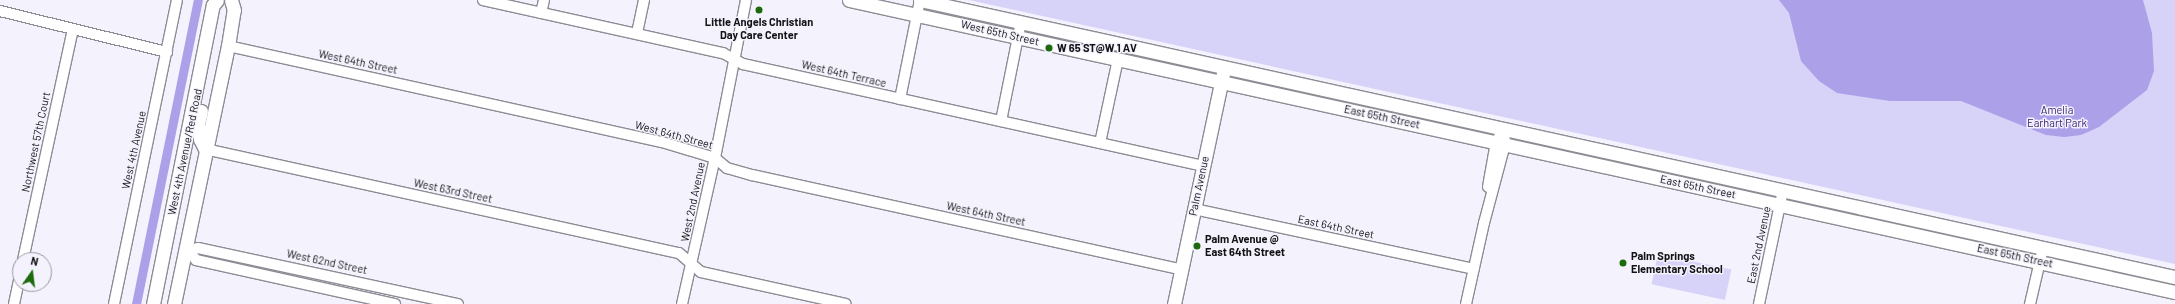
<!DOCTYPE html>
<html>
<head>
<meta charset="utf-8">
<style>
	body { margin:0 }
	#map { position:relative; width:2175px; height:304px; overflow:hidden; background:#f4f3fd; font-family:Barlow,sans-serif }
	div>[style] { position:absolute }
	.green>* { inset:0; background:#d7d2f8; transform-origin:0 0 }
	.water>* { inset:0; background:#aca0e9 }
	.canal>* { height:9px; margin:-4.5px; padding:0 4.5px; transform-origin:4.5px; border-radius:4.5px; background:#aca0e9 }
	.roads { filter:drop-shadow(1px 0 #8d8c95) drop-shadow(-1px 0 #8d8c95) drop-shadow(0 1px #8d8c95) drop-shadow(0 -1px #8d8c95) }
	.minor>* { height:10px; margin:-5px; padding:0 5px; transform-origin:5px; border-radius:5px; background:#fff }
	.major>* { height:13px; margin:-6.5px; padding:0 6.5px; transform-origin:6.5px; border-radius:6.5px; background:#fff }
	.dots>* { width:11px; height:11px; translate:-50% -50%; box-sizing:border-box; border:2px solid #f4f3fd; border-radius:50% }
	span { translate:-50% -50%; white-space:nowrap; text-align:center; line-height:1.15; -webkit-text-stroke:3px #f4f3fd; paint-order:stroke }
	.poi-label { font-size:11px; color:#131316; font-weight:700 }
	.left { translate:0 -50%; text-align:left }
	.street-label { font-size:11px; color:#131316 }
	.park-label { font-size:11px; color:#351a6e }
	.north { position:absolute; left:12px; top:252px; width:40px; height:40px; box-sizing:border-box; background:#f4f3fd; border:1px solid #9a99a1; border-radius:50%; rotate:14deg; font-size:11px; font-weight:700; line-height:16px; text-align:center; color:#131316 }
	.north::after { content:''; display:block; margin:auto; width:14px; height:18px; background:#1c6a0b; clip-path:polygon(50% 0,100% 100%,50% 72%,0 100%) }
</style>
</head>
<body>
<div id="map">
	<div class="green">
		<i style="clip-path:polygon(969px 0,2175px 0,2175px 264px)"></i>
		<i style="left:1658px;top:254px;width:75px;height:31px;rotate:12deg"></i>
	</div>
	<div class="water">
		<i style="clip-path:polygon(1779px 0,2143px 0,2152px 33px,2154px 71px,2147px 90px,2099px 127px,2081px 135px,2064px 137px,2046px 135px,1961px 101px,1890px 101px,1837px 93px,1819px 81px,1801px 61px,1789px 13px)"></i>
	</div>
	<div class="canal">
		<i style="left:136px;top:304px;width:310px;rotate:-78.5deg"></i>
	</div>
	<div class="roads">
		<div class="minor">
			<i style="left:483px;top:0;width:246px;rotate:12.5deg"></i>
			<i style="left:723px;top:53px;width:23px;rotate:29deg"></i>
			<i style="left:743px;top:64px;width:471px;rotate:12.5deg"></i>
			<i style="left:0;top:11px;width:172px;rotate:13.8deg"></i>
			<i style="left:541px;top:13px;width:13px;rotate:-77deg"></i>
			<i style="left:637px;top:33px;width:34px;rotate:-78deg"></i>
			<i style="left:228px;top:46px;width:444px;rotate:12.5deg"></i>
			<i style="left:662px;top:142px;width:55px;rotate:16.8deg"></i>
			<i style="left:715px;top:158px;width:16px;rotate:40deg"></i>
			<i style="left:727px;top:168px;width:26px;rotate:16deg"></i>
			<i style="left:752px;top:175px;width:439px;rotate:12.4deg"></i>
			<i style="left:900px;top:99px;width:101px;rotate:-78.6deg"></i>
			<i style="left:1001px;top:121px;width:101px;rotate:-78.6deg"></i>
			<i style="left:1100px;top:143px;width:86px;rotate:-77.9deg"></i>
			<i style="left:205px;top:149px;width:485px;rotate:12.4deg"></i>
			<i style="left:679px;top:253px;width:29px;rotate:41deg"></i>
			<i style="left:701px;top:272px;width:148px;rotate:12.4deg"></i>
			<i style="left:1488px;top:187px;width:46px;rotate:-79.9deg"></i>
			<i style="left:1496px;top:142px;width:6px;rotate:-59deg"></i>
			<i style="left:1194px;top:209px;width:286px;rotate:12.1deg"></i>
			<i style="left:186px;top:251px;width:12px;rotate:-14deg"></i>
			<i style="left:198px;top:248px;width:266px;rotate:12.2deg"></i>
			<i style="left:190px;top:252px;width:10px;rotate:53deg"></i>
			<i style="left:196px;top:260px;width:204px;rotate:12.5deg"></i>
			<i style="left:23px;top:260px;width:236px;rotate:-77.8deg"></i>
			<i style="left:14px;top:304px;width:30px;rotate:-78deg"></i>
			<i style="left:114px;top:304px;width:310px;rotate:-78.3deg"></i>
			<i style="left:682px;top:304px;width:150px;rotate:-77.3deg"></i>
			<i style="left:715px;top:158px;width:161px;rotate:-78.9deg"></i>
			<i style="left:1466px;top:304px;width:83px;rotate:-77.5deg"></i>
			<i style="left:1484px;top:223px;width:82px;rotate:-75.1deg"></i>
			<i style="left:1505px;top:144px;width:15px;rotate:-94deg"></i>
			<i style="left:1759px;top:304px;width:116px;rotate:-78.1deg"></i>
			<i style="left:2030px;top:304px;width:57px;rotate:-76.9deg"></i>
		</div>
		<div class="major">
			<i style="left:849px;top:0;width:1358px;rotate:12.42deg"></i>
			<i style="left:920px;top:0;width:1285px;rotate:12.45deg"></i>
			<i style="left:201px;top:111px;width:13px;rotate:103deg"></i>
			<i style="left:198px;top:124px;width:15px;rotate:82deg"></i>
			<i style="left:200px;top:139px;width:11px;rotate:63deg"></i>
			<i style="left:153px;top:304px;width:305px;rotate:-78.7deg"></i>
			<i style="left:213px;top:5px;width:6px;rotate:-51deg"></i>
			<i style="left:174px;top:304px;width:264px;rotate:-78.2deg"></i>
			<i style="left:228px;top:46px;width:36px;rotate:-81deg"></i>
			<i style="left:234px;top:10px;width:10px;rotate:-107deg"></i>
			<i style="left:1174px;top:304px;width:236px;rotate:-78deg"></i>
		</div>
	</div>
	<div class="dots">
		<i style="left:759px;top:10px;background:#1c6a0b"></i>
		<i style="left:1049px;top:48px;background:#1c6a0b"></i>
		<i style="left:1197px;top:246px;background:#1c6a0b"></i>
		<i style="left:1623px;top:263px;background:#1c6a0b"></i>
	</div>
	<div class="poi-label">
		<span style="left:759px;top:29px">Little Angels Christian<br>Day Care Center</span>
		<span class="left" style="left:1057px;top:48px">W 65 ST@W 1 AV</span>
		<span class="left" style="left:1205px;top:246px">Palm Avenue @<br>East 64th Street</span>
		<span class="left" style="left:1631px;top:263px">Palm Springs<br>Elementary School</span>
	</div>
	<div class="street-label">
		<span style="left:1000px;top:33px;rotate:13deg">West 65th Street</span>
		<span style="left:358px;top:62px;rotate:12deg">West 64th Street</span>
		<span style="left:844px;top:74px;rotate:13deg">West 64th Terrace</span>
		<span style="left:1382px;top:117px;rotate:12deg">East 65th Street</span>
		<span style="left:674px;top:135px;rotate:15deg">West 64th Street</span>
		<span style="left:36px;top:142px;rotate:-78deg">Northwest 57th Court</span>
		<span style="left:134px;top:150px;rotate:-78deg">West 4th Avenue</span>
		<span style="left:185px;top:152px;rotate:-78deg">West 4th Avenue/Red Road</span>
		<span style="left:1199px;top:186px;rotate:-78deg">Palm Avenue</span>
		<span style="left:1698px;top:187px;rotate:12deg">East 65th Street</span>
		<span style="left:453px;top:191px;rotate:12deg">West 63rd Street</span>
		<span style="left:693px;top:202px;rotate:-78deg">West 2nd Avenue</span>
		<span style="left:986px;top:214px;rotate:12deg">West 64th Street</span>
		<span style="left:1336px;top:227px;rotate:12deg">East 64th Street</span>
		<span style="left:1759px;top:245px;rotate:-78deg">East 2nd Avenue</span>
		<span style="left:2015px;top:256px;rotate:12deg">East 65th Street</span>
		<span style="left:327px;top:262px;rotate:12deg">West 62nd Street</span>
	</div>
	<div class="park-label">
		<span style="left:2057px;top:117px">Amelia<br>Earhart Park</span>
	</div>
	<div class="north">N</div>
</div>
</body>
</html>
